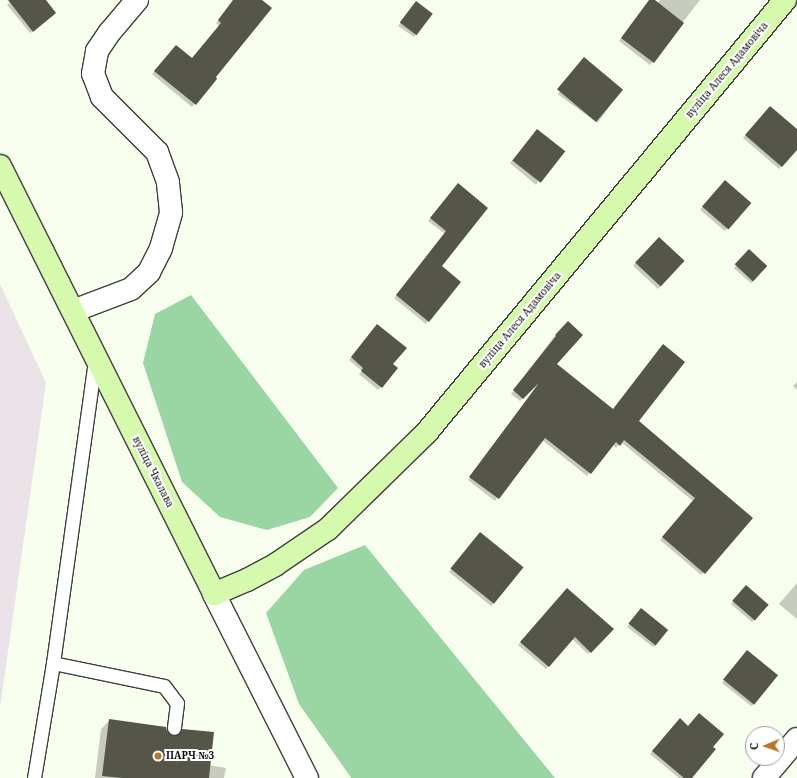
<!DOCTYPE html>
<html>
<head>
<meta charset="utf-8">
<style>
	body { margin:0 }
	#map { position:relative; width:797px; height:778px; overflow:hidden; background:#f8feee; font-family:"Noto Serif",serif }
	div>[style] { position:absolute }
	.industrial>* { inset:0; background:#ebe2e7 }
	.forest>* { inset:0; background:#9ad6a3 }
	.shadow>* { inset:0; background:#0003; transform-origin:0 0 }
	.building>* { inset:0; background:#55554a; transform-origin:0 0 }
	.roads { filter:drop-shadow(1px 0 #404040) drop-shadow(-1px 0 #404040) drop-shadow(0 1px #404040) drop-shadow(0 -1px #404040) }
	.lane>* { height:13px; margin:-6.5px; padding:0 6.5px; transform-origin:6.5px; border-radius:6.5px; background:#fff }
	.street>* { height:22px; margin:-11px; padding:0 11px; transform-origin:11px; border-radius:11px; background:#fff }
	.secondary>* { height:22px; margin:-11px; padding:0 11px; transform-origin:11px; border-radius:11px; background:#d5faad }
	.dots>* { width:11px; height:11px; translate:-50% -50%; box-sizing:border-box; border:2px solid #fff; border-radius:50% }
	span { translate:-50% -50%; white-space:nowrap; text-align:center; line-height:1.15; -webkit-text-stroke:4px #fff; paint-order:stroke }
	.street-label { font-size:10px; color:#0d0d0d }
	.poi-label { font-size:10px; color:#0d0d0d; font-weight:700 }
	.left { translate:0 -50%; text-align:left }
	.north { position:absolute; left:745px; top:726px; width:40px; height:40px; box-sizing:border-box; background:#fff; border:1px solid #9e9e9e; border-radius:50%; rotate:268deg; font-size:11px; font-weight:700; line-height:16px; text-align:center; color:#0d0d0d }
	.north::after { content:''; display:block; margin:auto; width:14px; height:18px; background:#b5772d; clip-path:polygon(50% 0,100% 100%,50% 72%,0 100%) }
</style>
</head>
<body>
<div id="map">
	<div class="industrial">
		<i style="clip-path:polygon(0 284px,46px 383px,0 708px)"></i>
	</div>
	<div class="forest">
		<i style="clip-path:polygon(191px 295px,338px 488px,310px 517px,267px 530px,220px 517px,182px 482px,143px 363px,155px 314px)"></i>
		<i style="clip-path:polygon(365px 545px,555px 778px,351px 778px,350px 776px,299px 704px,266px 613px,304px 570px)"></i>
	</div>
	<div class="shadow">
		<i style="clip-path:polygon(13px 0,44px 0,52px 16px,30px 33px,7px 5px)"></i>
		<i style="clip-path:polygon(234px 0,261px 0,271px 8px,192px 107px,152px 74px,173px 49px,192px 59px,219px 26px,216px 23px)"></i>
		<i style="clip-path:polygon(650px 0,657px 3px,660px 0,700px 0,650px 65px,619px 41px)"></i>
		<i style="clip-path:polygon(414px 5px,416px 34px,414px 37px,398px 26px)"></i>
		<i style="left:582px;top:61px;width:49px;height:41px;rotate:36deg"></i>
		<i style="clip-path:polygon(768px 110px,797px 130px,797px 149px,779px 169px,743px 138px)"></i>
		<i style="clip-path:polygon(535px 133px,538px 182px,536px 185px,510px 163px)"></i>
		<i style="left:725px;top:181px;width:33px;height:38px;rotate:41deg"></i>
		<i style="clip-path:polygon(456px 187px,440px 266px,428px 321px,426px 324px,394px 298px,445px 234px,428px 221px)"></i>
		<i style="left:659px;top:238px;width:34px;height:38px;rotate:43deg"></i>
		<i style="left:749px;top:251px;width:23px;height:23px;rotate:41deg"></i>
		<i style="clip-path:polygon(568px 323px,555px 364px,613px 410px,638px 421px,751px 518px,701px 575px,660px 540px,693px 501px,621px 442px,616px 448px,613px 445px,587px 476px,542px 440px,495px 501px,468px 480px,538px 384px,537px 383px,520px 401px,511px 394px,553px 338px)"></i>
		<i style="clip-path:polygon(375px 328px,392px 364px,397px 368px,378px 390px,359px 374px,362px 371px,349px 360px)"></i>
		<i style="clip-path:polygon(797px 382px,797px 390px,793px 386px)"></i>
		<i style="clip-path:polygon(478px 535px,494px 603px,491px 606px,449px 572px)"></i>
		<i style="clip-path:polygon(797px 583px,797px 619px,779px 604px)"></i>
		<i style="clip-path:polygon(743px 589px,768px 605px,752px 622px,731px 604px)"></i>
		<i style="clip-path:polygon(565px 592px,613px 629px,588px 654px,572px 639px,546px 669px,518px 645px)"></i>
		<i style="clip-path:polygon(639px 612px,656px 645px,653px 647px,627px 627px)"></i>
		<i style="clip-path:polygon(745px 654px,754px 704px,751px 706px,722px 683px)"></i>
		<i style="clip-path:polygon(110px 720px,166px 732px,209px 765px,226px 768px,224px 778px,95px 778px,101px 729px)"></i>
		<i style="clip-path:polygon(677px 722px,712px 747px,691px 778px,679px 778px,650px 754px)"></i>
	</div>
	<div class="building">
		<i style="clip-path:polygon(8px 0,46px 0,56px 13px,33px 32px)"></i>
		<i style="clip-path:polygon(233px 0,262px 0,272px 8px,216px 77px,217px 79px,196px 105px,154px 71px,176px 45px,192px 58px,221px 23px,218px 20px)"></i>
		<i style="clip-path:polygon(649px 0,655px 0,684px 23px,654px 63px,621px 38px)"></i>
		<i style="left:416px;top:1px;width:21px;height:27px;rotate:37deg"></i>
		<i style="left:584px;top:57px;width:51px;height:42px;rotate:40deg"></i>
		<i style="clip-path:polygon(770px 106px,797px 129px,797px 150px,782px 167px,745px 135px)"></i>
		<i style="left:537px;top:129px;width:36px;height:40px;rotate:38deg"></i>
		<i style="left:725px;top:180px;width:35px;height:35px;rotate:41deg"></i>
		<i style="clip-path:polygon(458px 183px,488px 208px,442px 266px,461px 282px,429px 322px,396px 295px,446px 231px,430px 218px)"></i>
		<i style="left:659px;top:237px;width:35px;height:35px;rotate:43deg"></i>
		<i style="left:749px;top:249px;width:25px;height:21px;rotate:43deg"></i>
		<i style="clip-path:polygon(568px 321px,583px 335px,557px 364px,613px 409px,663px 344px,685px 362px,639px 421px,753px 518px,705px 574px,662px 537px,695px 498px,624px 440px,620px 446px,616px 442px,591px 474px,545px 438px,499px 499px,469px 477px,539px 383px,523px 399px,513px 390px,556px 336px,555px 335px)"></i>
		<i style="clip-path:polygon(377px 324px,407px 348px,393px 364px,398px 368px,382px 388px,361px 371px,363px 368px,351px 357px)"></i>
		<i style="left:480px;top:532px;width:56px;height:47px;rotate:39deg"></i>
		<i style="left:746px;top:585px;width:30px;height:21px;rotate:41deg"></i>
		<i style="clip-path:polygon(567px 588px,614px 629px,591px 653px,575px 637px,549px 667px,520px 642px)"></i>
		<i style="left:641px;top:608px;width:35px;height:20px;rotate:39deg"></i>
		<i style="left:747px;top:650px;width:40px;height:38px;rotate:39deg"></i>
		<i style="clip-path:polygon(699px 713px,724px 734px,713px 747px,716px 749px,692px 778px,684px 778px,652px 751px,680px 718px,688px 726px)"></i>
		<i style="clip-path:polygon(109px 719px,166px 727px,167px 731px,173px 736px,177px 735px,182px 729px,214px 732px,209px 778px,122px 778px,102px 776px)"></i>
	</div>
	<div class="roads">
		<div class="lane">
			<i style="left:53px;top:663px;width:113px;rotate:11.7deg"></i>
			<i style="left:164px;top:686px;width:21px;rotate:53deg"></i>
			<i style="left:177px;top:703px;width:25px;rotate:97deg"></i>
			<i style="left:34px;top:778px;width:117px;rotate:-80.6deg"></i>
			<i style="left:53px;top:663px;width:306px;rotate:-82.1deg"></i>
		</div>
		<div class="street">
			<i style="left:73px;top:311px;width:62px;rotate:-20.8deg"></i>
			<i style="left:131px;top:289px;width:25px;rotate:-43deg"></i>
			<i style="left:149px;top:272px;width:27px;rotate:-63deg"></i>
			<i style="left:161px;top:248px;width:37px;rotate:-74deg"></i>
			<i style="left:171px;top:212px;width:30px;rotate:-96deg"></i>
			<i style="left:168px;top:182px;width:32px;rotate:-110deg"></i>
			<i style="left:157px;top:152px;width:78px;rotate:-135deg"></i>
			<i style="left:102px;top:97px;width:25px;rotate:-111deg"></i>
			<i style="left:93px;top:74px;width:23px;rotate:-80deg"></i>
			<i style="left:97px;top:51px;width:23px;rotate:-56deg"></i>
			<i style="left:110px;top:32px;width:42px;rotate:-49.8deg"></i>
			<i style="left:214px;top:594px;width:206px;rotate:63.2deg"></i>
			<i style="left:764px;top:778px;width:51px;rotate:-49.8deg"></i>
		</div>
		<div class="secondary">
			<i style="left:0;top:166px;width:479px;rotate:63.4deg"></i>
			<i style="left:214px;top:594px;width:36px;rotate:-23deg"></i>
			<i style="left:247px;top:580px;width:32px;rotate:-28deg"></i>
			<i style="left:275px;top:565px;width:64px;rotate:-34.2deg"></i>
			<i style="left:328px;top:529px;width:139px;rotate:-44.4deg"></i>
			<i style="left:427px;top:432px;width:561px;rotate:-50.35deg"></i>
		</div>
	</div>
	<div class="dots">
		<i style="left:158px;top:756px;background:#b5772d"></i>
	</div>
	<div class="street-label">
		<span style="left:727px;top:70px;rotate:-50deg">вуліца Алеся Адамовіча</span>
		<span style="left:520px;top:320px;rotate:-50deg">вуліца Алеся Адамовіча</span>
		<span style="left:153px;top:472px;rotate:63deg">вуліца Чкалава</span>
	</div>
	<div class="poi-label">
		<span class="left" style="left:166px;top:756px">ПАРЧ №3</span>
	</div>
	<div class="north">С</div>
</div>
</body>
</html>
